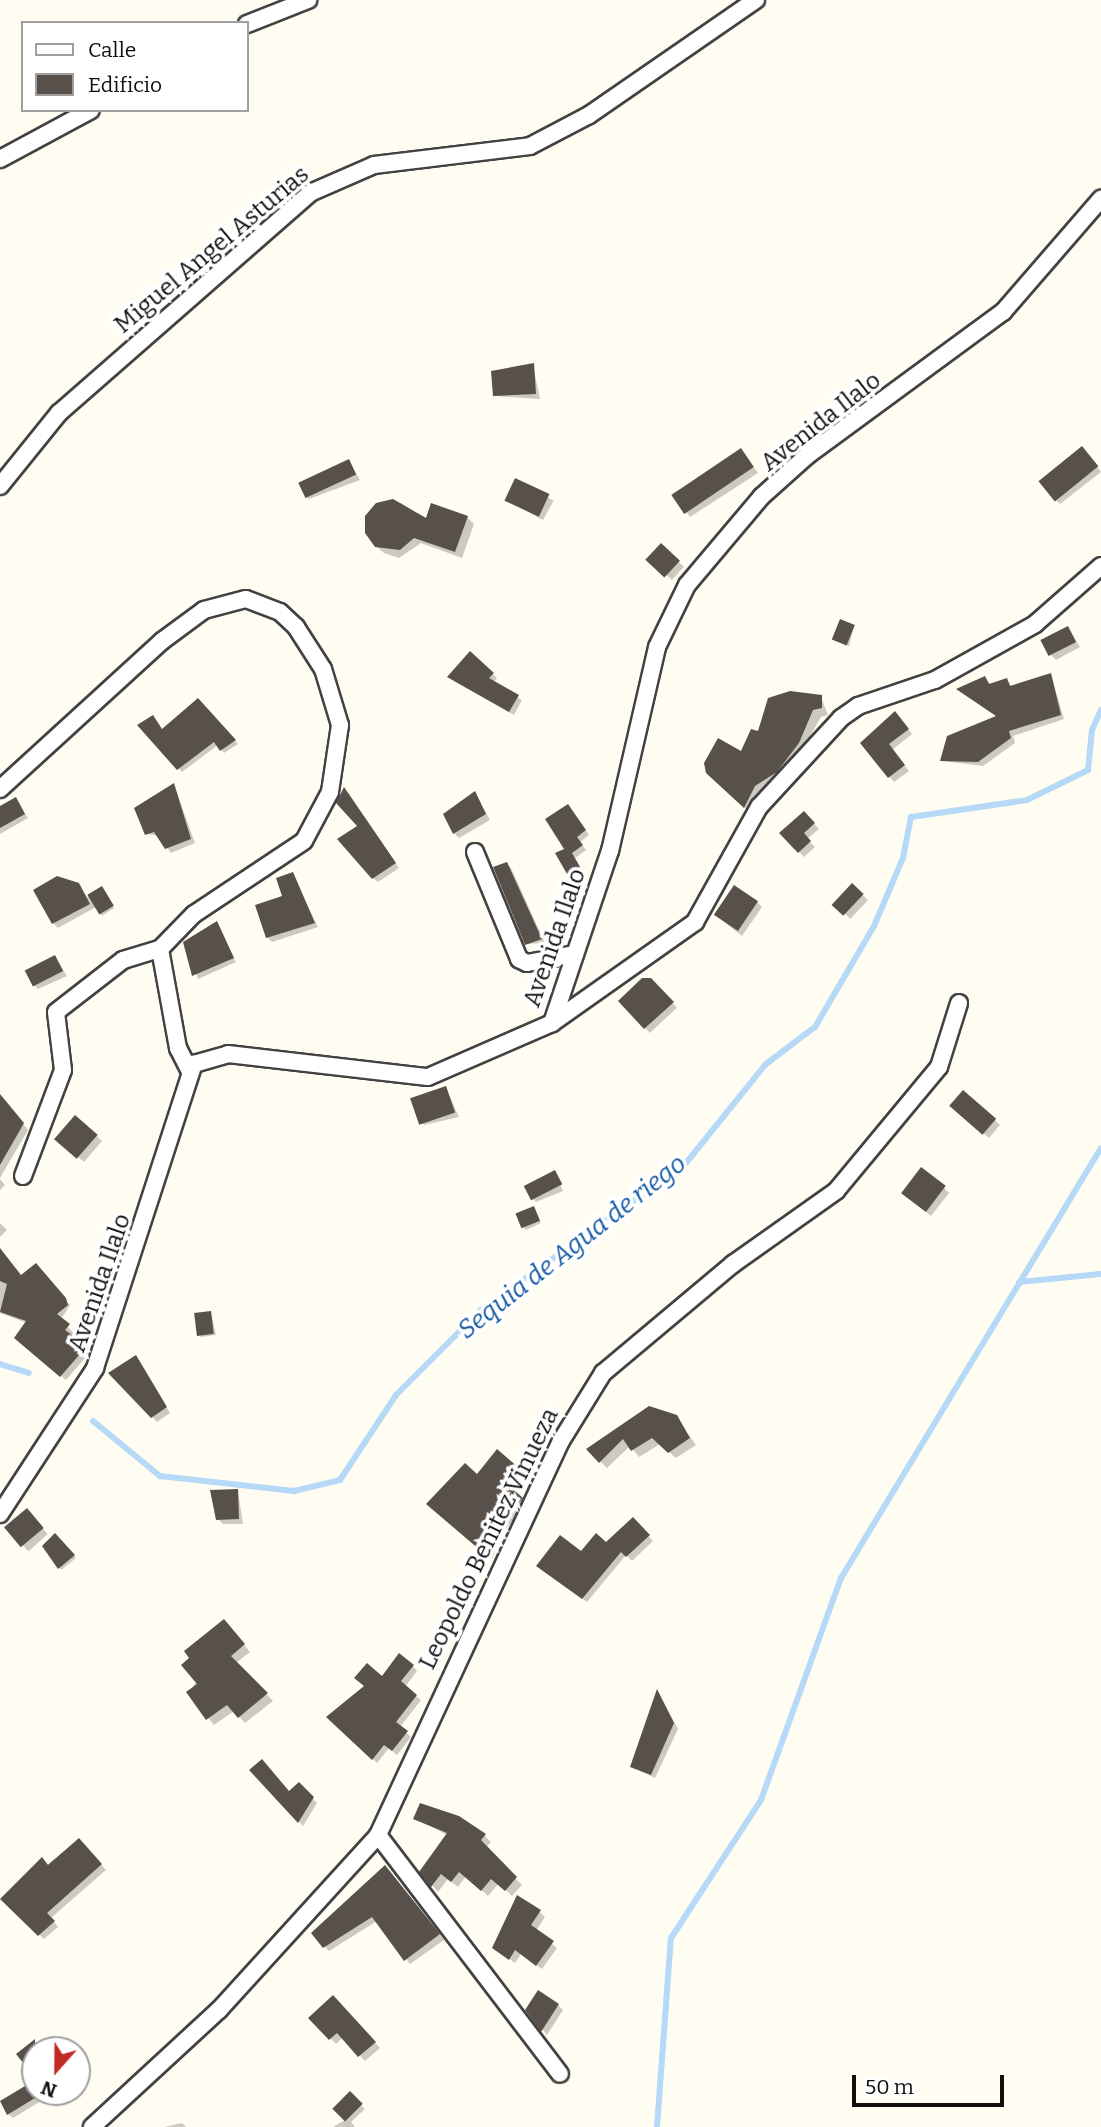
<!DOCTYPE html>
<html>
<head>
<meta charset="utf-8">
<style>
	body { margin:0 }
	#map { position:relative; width:1101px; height:2127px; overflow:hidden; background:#fffdf1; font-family:Bitter,serif }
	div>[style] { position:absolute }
	.shadow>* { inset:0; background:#0003; transform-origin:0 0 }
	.stream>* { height:6px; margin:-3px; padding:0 3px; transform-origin:3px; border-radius:3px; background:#b5d9f7 }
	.building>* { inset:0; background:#58514b; transform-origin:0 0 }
	.roads { filter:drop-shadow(2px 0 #424242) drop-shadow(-2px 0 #424242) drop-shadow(0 2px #424242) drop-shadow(0 -2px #424242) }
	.minor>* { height:16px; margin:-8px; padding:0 8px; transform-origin:8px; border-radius:8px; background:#fff }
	span { translate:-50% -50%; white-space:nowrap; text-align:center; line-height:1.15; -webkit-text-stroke:7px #fff; paint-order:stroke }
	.street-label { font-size:24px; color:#0f0f0f }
	.water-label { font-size:26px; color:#155aa4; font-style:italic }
	.legend { position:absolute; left:21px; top:21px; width:228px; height:91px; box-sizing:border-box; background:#fff; border:2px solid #9f9f9f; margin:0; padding:9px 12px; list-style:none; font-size:21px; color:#0f0f0f }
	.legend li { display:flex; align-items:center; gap:14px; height:35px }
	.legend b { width:35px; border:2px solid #9f9f9f }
	.north { position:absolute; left:21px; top:2036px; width:70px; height:70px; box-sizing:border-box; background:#fff; border:2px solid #9f9f9f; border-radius:50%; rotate:201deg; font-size:19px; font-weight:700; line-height:28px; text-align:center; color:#0f0f0f }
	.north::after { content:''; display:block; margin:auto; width:24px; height:32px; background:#c22a24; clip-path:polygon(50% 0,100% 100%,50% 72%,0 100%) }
	.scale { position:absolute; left:852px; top:2075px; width:152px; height:32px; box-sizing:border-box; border:4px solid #0f0f0f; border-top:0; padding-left:9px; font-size:21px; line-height:24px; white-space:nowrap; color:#0f0f0f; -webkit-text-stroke:5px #fff; paint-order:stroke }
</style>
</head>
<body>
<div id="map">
	<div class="shadow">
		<i style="clip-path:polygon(533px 365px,540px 399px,494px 396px)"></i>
		<i style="clip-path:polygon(1087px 453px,1101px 472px,1060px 504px,1055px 499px)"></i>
		<i style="clip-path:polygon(745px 455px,758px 473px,690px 517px,673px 493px)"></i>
		<i style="clip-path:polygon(349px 461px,360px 480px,309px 499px,304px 494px)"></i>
		<i style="left:516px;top:480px;width:43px;height:22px;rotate:29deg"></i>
		<i style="clip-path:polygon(401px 503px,427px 521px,467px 517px,474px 524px,462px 558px,421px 543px,399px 558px,384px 553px,376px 546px,377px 504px)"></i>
		<i style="left:661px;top:546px;width:31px;height:18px;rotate:42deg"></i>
		<i style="clip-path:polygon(854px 626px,849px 646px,834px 639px)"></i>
		<i style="clip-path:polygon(1068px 628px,1080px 647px,1056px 660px,1051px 655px)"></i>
		<i style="clip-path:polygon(470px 654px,497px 678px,493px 683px,522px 700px,514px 715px,454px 681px)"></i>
		<i style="clip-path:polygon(1051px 675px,1064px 719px,1013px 736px,1015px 743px,983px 766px,942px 761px,998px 717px,959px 690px,985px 678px,991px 685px,1007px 680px,1012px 687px)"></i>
		<i style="clip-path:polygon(821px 697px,828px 715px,821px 717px,785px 779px,752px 814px,716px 781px,760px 733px)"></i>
		<i style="clip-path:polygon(198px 700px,238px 744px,224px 753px,218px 745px,182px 772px,140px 725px,162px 731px)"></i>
		<i style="clip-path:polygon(900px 718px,912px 734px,892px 750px,909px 771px,894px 782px,862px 743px)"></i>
		<i style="clip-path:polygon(174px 785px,195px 843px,171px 853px,159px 836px,147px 834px,136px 809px)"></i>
		<i style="clip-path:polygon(475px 793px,490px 820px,459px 838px,454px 833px)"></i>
		<i style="clip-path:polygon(349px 794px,399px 868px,378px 882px,373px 878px)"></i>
		<i style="clip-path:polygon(16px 800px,28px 818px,0 834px,0 807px)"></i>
		<i style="clip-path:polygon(572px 811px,589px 835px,580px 842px,586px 850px,575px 858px,583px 872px,572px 878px,566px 849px)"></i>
		<i style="clip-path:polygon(804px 813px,819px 829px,807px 839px,815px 847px,804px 857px,782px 833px)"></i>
		<i style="clip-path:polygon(507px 864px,511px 868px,545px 943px,526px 944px)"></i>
		<i style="clip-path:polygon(292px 874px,318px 927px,272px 942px,267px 937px)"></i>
		<i style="clip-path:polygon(78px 885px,87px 897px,101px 888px,114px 908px,102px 916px,96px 907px,58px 928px,53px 923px)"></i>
		<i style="left:852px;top:885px;width:22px;height:26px;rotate:43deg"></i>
		<i style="clip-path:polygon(757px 902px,762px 907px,742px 936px,722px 920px)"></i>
		<i style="clip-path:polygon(217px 923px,236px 962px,198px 979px,185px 943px)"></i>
		<i style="clip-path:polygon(55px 957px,67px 976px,38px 989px,33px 984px)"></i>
		<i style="left:651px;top:980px;width:38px;height:37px;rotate:47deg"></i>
		<i style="clip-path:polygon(446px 1088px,459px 1117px,424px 1125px,419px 1120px)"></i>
		<i style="clip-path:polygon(8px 1105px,28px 1130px,0 1178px,0 1107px)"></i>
		<i style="clip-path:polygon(957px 1111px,995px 1120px,1000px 1125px,989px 1138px)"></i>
		<i style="clip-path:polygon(97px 1136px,102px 1141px,84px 1162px,62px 1143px)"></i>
		<i style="clip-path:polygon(555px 1172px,563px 1191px,536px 1202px,531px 1197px)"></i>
		<i style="clip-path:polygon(0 1179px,5px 1185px,0 1190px)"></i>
		<i style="clip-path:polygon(944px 1188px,949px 1193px,931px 1216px,908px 1197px)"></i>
		<i style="clip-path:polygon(535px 1210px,541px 1223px,526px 1230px,524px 1228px)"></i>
		<i style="clip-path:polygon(0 1223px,7px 1230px,0 1237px)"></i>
		<i style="clip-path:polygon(0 1258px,22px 1277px,41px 1270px,70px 1305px,61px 1319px,90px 1352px,66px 1380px,21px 1342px,27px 1323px,0 1313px)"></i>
		<i style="clip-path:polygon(211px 1313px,216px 1335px,201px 1337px,199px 1335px)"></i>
		<i style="clip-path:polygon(136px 1357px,170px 1413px,157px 1422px,111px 1373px)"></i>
		<i style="clip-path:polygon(676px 1417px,696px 1445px,676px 1458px,660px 1444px,639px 1457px,630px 1446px,607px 1468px,589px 1450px)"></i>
		<i style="clip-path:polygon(497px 1452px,523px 1474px,510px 1489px,526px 1504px,502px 1534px,492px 1559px,433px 1509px,477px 1476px)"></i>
		<i style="clip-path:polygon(238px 1491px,243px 1524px,223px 1524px,218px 1519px)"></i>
		<i style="left:27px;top:1511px;width:31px;height:26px;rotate:48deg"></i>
		<i style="clip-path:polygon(633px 1520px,653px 1541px,632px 1561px,626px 1555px,587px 1602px,542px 1570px,606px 1544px)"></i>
		<i style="clip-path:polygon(55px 1536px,76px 1558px,61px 1570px,44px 1546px)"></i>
		<i style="clip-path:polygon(230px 1627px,250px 1652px,236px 1663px,273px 1701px,245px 1723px,234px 1711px,214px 1725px,189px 1693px)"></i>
		<i style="clip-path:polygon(413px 1666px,417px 1671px,405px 1687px,421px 1700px,400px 1727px,411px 1737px,397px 1755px,389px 1748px,377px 1763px,328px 1717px,382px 1678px)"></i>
		<i style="clip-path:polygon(658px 1692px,678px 1729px,655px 1778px,632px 1767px)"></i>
		<i style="clip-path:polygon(252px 1770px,289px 1793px,299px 1784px,317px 1803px,303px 1826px)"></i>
		<i style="clip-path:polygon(416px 1818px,484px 1835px,491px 1842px,486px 1848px,522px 1885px,512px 1896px,499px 1883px,488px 1896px,466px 1876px,458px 1887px,448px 1879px,438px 1892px,421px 1872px,447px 1835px)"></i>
		<i style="clip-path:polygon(79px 1840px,106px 1870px,51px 1918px,58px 1927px,44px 1939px,3px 1899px)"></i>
		<i style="clip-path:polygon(389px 1872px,444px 1940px,410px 1964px,377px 1921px,329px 1951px,325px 1947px)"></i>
		<i style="clip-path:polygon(540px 1912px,545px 1917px,536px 1931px,557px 1948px,542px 1969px,521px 1954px,515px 1963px,494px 1948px)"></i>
		<i style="clip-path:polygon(333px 1997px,380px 2048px,365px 2061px,343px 2037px,336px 2044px,311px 2018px)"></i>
		<i style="clip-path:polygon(558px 2005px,563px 2010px,547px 2035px,527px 2010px)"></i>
		<i style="clip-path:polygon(35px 2082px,35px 2092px,56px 2092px,13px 2118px,8px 2114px)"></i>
		<i style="clip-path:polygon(350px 2094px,365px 2109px,351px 2122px,355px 2127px,333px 2127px,345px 2120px)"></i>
		<i style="clip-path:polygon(182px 2123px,186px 2127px,164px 2127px)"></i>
	</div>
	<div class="stream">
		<i style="left:1019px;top:1282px;width:82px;rotate:-5.6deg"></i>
		<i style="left:0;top:1364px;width:30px;rotate:17deg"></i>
		<i style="left:93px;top:1421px;width:87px;rotate:39.4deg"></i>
		<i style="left:160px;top:1476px;width:135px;rotate:6.4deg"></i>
		<i style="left:294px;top:1491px;width:47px;rotate:-13.4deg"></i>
		<i style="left:340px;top:1480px;width:102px;rotate:-56.6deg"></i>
		<i style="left:396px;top:1395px;width:120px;rotate:-45deg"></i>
		<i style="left:481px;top:1310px;width:252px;rotate:-35.6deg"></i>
		<i style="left:686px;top:1163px;width:127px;rotate:-51.1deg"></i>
		<i style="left:766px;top:1064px;width:61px;rotate:-37.1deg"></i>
		<i style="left:815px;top:1027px;width:117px;rotate:-59.7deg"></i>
		<i style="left:874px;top:926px;width:74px;rotate:-66.9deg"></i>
		<i style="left:903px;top:858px;width:42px;rotate:-79deg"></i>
		<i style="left:911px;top:817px;width:117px;rotate:-8.3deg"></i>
		<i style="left:1027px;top:800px;width:68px;rotate:-26.2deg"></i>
		<i style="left:1088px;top:770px;width:40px;rotate:-84.3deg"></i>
		<i style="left:1092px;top:730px;width:22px;rotate:-66deg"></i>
		<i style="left:657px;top:2127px;width:190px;rotate:-85.8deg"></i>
		<i style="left:671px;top:1938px;width:165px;rotate:-56.9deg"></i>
		<i style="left:761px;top:1800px;width:236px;rotate:-70.2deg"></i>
		<i style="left:841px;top:1578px;width:502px;rotate:-58.84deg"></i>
	</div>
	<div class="building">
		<i style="clip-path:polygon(534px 363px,536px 394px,493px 396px,491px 371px)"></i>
		<i style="left:1082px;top:446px;width:26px;height:56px;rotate:51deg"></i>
		<i style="left:741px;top:448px;width:23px;height:84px;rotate:56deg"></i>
		<i style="left:349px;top:459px;width:17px;height:56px;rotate:65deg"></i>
		<i style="left:515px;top:478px;width:38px;height:25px;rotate:25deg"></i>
		<i style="clip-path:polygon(393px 499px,426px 518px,431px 503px,468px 516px,455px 552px,414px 538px,400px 550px,375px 547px,365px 533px,365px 516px,376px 503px)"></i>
		<i style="left:661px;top:543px;width:26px;height:23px;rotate:43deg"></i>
		<i style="left:840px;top:619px;width:16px;height:22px;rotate:22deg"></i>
		<i style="left:1068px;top:626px;width:18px;height:31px;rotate:63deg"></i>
		<i style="clip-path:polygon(470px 651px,494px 673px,489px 678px,519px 695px,509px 712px,447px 677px)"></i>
		<i style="clip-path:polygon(1051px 673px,1061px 715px,1009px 731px,1011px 738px,978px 762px,940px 761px,947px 736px,996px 716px,956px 689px,985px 676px,989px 684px,1007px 678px,1010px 686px)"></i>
		<i style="clip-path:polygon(790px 691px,822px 695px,822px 708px,813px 710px,799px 743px,777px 772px,755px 786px,744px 808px,706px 773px,704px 763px,718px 738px,741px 751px,751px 729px,758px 731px,768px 698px)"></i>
		<i style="clip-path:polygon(198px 698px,236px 740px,220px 751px,214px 742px,177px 770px,137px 725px,153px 715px,162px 729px)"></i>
		<i style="clip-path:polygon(895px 711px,909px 729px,889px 744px,905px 765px,888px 778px,860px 743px)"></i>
		<i style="clip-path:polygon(174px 783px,191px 839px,165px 849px,154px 832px,145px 835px,134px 808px)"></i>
		<i style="clip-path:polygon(344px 787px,396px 863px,372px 879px,337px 839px,357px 826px,336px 803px)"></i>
		<i style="clip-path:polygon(475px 791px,486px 814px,453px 834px,443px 814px)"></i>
		<i style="clip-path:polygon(16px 797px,25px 814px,0 828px,0 806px)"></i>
		<i style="clip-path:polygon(568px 804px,586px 830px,577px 837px,583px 845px,572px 853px,580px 867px,567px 874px,555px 853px,564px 849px,545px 819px)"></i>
		<i style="clip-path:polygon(804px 811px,815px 823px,804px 833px,811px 841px,798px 853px,779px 833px)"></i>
		<i style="clip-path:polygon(507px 862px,542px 939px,525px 945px,493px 867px)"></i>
		<i style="clip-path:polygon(293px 872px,315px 923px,266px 938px,255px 905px,282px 896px,276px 878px)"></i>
		<i style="clip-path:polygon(57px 876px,79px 883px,90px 904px,52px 924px,33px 890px)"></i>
		<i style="left:852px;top:883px;width:16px;height:30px;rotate:43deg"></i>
		<i style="left:734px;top:885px;width:29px;height:36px;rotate:34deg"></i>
		<i style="left:102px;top:886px;width:23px;height:17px;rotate:59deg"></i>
		<i style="clip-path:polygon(217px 921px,234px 958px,192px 976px,183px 942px)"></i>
		<i style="left:55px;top:955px;width:18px;height:34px;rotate:63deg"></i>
		<i style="clip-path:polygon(642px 978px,651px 978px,674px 1002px,644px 1029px,618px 1001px)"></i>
		<i style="left:446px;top:1086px;width:28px;height:38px;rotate:71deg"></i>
		<i style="left:963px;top:1090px;width:44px;height:21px;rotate:41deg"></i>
		<i style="clip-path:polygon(0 1094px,24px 1123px,0 1165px)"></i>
		<i style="left:75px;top:1115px;width:30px;height:32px;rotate:41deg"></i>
		<i style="left:921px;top:1167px;width:31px;height:33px;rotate:37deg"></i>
		<i style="left:555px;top:1170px;width:16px;height:35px;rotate:63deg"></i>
		<i style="left:534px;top:1206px;width:16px;height:20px;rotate:68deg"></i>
		<i style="clip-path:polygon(0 1248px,21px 1275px,36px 1263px,66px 1298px,68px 1305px,57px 1314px,70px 1324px,65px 1330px,87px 1346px,60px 1377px,14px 1338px,26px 1321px,0 1312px,7px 1284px,0 1281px)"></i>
		<i style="left:211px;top:1311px;width:23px;height:17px;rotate:83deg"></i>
		<i style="clip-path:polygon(136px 1355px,167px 1407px,151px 1418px,108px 1373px)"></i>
		<i style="clip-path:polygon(649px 1406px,677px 1415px,690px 1438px,668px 1453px,652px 1438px,631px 1451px,623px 1439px,599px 1463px,586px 1449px)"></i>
		<i style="clip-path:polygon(497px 1449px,519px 1468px,506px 1483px,523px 1498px,498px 1529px,487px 1556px,426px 1504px,465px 1463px,477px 1474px)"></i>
		<i style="clip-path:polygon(238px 1489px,239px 1519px,216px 1520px,210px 1490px)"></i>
		<i style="left:27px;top:1508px;width:26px;height:30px;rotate:50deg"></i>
		<i style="clip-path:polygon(633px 1517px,650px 1535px,626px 1557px,621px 1552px,582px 1599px,536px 1566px,560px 1535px,581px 1551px,596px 1533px,606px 1542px)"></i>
		<i style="clip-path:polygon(55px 1533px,75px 1555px,58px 1569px,42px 1546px)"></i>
		<i style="clip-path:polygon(224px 1619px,245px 1644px,231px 1656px,268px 1693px,238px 1718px,227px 1705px,206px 1720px,186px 1692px,197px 1684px,181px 1665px,189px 1658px,184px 1651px)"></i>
		<i style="clip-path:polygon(399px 1653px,414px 1665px,401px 1681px,417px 1695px,396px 1722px,408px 1731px,392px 1751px,384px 1745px,372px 1760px,326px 1717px,364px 1686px,354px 1678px,367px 1663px,382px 1676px)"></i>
		<i style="clip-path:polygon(657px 1689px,674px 1723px,651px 1775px,630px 1767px)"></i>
		<i style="clip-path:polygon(262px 1759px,289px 1791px,299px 1782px,314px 1797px,298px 1823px,249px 1770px)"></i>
		<i style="clip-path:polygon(420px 1803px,459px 1816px,486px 1834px,481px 1840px,517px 1877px,505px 1891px,491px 1879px,481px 1891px,459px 1872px,451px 1882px,441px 1874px,431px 1887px,419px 1872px,447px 1833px,413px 1819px)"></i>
		<i style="clip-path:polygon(79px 1838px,102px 1864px,47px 1913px,55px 1921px,38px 1936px,0 1899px,42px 1857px,48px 1865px)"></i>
		<i style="clip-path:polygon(385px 1865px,440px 1934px,404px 1961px,372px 1917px,323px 1948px,311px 1933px)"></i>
		<i style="clip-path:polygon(517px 1895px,541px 1910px,531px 1925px,554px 1941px,536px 1966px,515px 1950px,509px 1960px,492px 1948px)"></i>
		<i style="clip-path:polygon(538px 1990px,559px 2004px,541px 2032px,525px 2010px)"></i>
		<i style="clip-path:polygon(333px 1995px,376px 2042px,358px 2057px,337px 2033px,329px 2040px,308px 2018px)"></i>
		<i style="clip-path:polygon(35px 2039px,35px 2078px,16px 2054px)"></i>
		<i style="clip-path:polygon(35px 2080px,35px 2098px,7px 2115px,0 2101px)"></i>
		<i style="left:350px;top:2091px;width:18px;height:25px;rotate:45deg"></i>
	</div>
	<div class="roads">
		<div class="minor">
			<i style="left:247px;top:24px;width:66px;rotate:-21.5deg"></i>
			<i style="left:0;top:159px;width:103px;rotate:-28.3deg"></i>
			<i style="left:0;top:486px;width:94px;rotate:-51.1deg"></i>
			<i style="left:59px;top:413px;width:334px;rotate:-41.2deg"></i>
			<i style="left:310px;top:193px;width:70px;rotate:-23.6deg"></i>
			<i style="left:374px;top:165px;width:157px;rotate:-6.9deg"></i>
			<i style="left:530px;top:146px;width:67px;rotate:-27.7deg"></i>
			<i style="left:589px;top:115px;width:203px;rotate:-34.6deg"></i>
			<i style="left:0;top:789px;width:219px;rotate:-42.4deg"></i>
			<i style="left:162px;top:641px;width:52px;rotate:-36.4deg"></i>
			<i style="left:204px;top:610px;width:43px;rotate:-14.7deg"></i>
			<i style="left:246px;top:599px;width:36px;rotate:21deg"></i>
			<i style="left:280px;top:612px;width:22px;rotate:43deg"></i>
			<i style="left:296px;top:627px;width:50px;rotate:57.3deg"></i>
			<i style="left:323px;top:669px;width:59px;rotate:73.1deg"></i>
			<i style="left:340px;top:725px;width:68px;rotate:98.5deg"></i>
			<i style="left:330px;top:792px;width:55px;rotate:118deg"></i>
			<i style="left:304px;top:841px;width:132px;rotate:146.4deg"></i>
			<i style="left:194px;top:914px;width:49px;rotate:134.2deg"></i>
			<i style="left:160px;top:949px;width:101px;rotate:79.7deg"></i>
			<i style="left:178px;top:1048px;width:25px;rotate:63deg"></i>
			<i style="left:475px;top:852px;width:116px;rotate:67.6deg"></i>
			<i style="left:519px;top:959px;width:9px;rotate:27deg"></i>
			<i style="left:527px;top:963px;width:49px;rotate:-10.6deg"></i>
			<i style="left:552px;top:1023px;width:175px;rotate:-35.2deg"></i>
			<i style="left:695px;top:922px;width:132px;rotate:-60.9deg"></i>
			<i style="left:759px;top:807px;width:121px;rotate:-47.3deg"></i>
			<i style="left:841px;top:718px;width:21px;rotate:-35deg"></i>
			<i style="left:858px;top:706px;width:81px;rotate:-18.7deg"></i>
			<i style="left:935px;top:680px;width:115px;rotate:-29.2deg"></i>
			<i style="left:1035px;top:624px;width:88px;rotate:-41.3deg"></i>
			<i style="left:23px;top:1176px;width:113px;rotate:-69.3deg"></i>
			<i style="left:63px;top:1070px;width:58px;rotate:-96.9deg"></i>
			<i style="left:56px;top:1012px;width:85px;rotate:-37.8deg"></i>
			<i style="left:123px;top:960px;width:39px;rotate:-17deg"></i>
			<i style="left:0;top:1514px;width:174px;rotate:-56.9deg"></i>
			<i style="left:95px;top:1368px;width:320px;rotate:-72deg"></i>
			<i style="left:194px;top:1064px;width:35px;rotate:-16deg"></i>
			<i style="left:228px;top:1054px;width:201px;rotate:6.6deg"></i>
			<i style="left:428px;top:1077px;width:135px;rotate:-23.5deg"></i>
			<i style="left:552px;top:1023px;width:182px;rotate:-71.4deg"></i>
			<i style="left:610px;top:851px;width:209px;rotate:-77deg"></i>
			<i style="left:657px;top:647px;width:69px;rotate:-64.2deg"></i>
			<i style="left:687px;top:585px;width:115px;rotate:-49.9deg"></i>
			<i style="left:761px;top:497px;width:63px;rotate:-41.8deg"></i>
			<i style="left:808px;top:455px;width:242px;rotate:-36.3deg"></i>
			<i style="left:1003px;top:312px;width:150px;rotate:-49.1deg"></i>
			<i style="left:378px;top:1835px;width:300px;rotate:52.7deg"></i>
			<i style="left:92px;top:2127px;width:173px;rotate:-42.7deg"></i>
			<i style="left:219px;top:2010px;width:236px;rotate:-47.7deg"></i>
			<i style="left:378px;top:1835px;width:434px;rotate:-65.1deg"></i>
			<i style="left:561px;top:1441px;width:80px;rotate:-58.3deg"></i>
			<i style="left:603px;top:1373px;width:170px;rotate:-40deg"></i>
			<i style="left:733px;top:1264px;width:126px;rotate:-35.3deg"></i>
			<i style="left:836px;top:1191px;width:161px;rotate:-50.3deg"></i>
			<i style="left:939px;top:1067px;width:67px;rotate:-72.6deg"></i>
		</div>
	</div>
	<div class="street-label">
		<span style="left:212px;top:250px;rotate:-40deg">Miguel Angel Asturias</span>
		<span style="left:821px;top:422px;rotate:-38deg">Avenida Ilalo</span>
		<span style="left:555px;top:938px;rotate:-71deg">Avenida Ilalo</span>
		<span style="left:100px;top:1283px;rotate:-71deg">Avenida Ilalo</span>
		<span style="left:489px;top:1539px;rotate:-64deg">Leopoldo Benitez Vinueza</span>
	</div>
	<div class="water-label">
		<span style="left:572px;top:1247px;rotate:-38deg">Sequia de Agua de riego</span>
	</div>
	<ul class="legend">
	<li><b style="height:9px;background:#fff"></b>Calle</li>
	<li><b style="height:19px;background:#58514b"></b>Edificio</li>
	</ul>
	<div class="north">N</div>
	<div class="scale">50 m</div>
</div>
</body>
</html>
